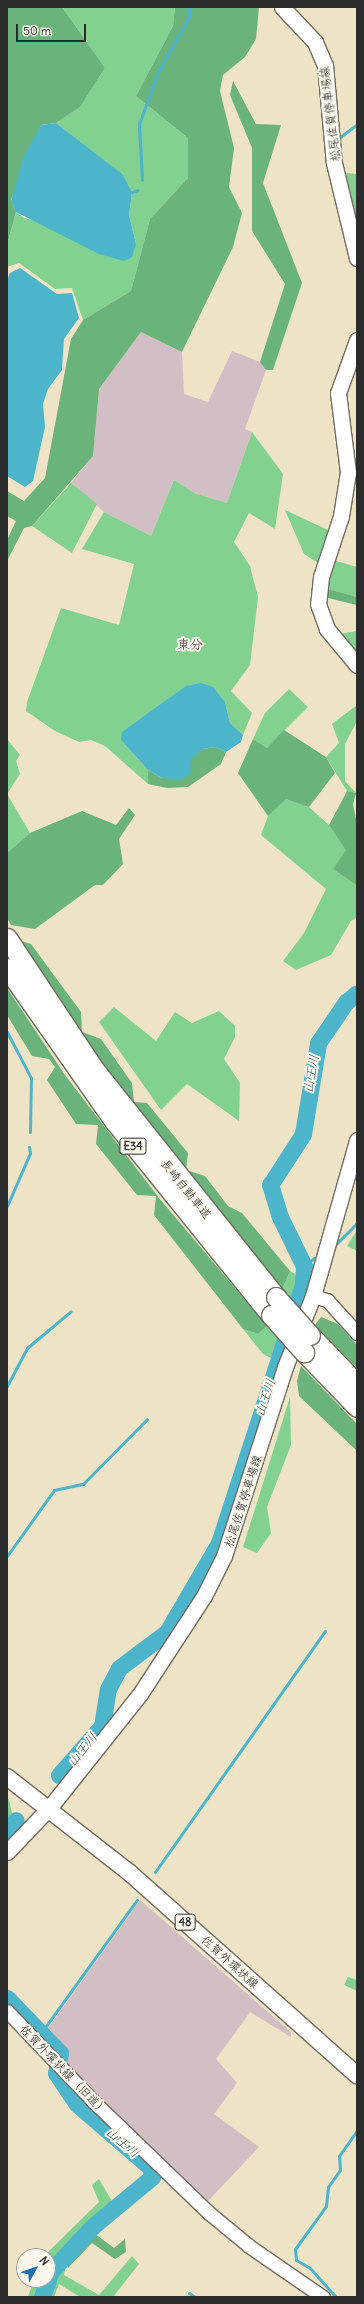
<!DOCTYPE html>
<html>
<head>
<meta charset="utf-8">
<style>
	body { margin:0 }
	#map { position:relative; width:364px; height:2304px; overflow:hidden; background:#efe3c5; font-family:Delius,"Klee One",sans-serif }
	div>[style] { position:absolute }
	.industrial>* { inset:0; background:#d2bec5 }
	.green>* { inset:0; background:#83d190 }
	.forest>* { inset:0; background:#6ab37a }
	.water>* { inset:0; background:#4cb4cb }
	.stream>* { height:3px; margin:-1.5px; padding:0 1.5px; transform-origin:1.5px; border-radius:1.5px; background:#4cb4cb }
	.river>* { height:17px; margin:-8.5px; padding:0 8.5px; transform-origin:8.5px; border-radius:8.5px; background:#4cb4cb }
	.roads { filter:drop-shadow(1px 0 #706b61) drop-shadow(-1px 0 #706b61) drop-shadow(0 1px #706b61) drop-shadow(0 -1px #706b61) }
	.tertiary>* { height:13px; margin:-6.5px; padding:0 6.5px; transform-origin:6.5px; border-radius:6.5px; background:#fff }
	.secondary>* { height:15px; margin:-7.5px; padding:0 7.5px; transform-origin:7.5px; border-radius:7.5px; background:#fff }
	.primary>* { height:16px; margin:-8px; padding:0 8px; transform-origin:8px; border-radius:8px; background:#fff }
	.motorway>* { height:19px; margin:-9.5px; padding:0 9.5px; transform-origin:9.5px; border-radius:9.5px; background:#fff }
	.bridges { filter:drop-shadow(1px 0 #706b61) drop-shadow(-1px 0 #706b61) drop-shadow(0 1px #706b61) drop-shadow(0 -1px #706b61) }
	.motorway-bridge>* { height:19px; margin:-9.5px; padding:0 9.5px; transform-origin:9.5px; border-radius:9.5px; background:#fff }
	span { translate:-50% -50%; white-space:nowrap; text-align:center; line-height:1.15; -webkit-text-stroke:4px #fbf7ec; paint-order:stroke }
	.shield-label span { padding:1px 3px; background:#fbf7ec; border:1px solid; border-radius:3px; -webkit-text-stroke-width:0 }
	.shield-label { font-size:11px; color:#2b2b2b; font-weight:700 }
	.street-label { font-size:12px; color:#2b2b2b }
	.neighbourhood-label { font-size:13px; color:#6f5861; font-weight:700 }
	.water-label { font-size:13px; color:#375b63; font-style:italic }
	.frame { position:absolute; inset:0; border:8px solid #2b2b2b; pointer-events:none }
	.north { position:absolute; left:16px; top:2248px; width:40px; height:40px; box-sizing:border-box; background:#fbf7ec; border:1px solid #a8a59f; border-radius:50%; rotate:50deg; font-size:11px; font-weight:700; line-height:16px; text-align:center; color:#2b2b2b }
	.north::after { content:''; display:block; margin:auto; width:14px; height:18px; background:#1f6fb2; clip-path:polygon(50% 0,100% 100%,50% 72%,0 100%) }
	.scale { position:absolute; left:16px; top:24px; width:70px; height:18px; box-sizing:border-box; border:2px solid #2b2b2b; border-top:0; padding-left:5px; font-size:12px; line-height:14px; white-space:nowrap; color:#2b2b2b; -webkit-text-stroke:3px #fbf7ec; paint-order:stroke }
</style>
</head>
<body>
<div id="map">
	<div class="industrial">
		<i style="clip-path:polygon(141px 332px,182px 352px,184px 394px,208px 402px,232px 351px,260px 362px,266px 370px,245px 429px,252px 432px,227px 503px,194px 493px,174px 480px,151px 536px,104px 512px,71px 483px,93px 456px,99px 389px)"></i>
		<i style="clip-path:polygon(140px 1900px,291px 2032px,291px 2037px,250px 2012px,216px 2059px,237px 2083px,214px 2114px,259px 2147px,208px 2201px,66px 2064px,68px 2054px,46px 2031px)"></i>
	</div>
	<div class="green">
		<i style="clip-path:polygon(62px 7px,175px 7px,173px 26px,136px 96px,188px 138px,188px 178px,150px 219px,131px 291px,83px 320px,72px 288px,55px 289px,19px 263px,7px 267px,7px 245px,16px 212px,24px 218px,136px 244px,129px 215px,132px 192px,121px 174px,56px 123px,80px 107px,105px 68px)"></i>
		<i style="clip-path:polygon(346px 173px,357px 174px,357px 226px)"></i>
		<i style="clip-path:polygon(252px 432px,283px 474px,275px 529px,249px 513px,234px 542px,250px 566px,258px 597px,250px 665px,231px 691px,252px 713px,243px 735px,230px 723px,225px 702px,121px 740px,148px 770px,148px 784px,105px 746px,91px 740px,79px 742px,55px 731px,26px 711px,27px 702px,61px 608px,119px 625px,134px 564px,82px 549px,104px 512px,151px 536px,174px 480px,194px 493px,227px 503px)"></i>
		<i style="clip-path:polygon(71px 483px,97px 504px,72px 553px,32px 526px)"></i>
		<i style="clip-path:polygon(285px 510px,328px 530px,318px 563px,304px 554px)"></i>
		<i style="clip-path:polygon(333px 560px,357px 567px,357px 597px,328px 589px)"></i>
		<i style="clip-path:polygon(357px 631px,357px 654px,339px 634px)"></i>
		<i style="clip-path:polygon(289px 689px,308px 707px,267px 748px,253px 739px,265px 713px)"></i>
		<i style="clip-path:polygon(357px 705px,357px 721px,345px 744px,345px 781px,356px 793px,347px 791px,326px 757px,339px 743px,332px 724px)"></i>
		<i style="clip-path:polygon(7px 739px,20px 755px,16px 761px,20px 774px,7px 794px)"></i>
		<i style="clip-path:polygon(7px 794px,30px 833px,7px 853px)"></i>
		<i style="clip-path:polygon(286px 798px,309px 807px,329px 825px,347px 850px,333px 869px,357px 886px,357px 917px,351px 921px,331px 955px,296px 970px,283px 961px,304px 933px,326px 889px,261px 835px,268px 816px)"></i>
		<i style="clip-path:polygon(114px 1007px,156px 1041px,175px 1012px,192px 1023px,219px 1011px,235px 1026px,235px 1037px,224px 1059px,240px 1083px,239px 1121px,187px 1084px,161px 1110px,99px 1022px)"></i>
		<i style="clip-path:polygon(357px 1230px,357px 1251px,347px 1246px)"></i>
		<i style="clip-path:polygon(290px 1271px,300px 1277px,273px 1359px,263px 1354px,243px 1329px,258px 1334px,267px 1326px)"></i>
		<i style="clip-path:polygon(290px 1397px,291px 1445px,267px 1507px,271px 1533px,257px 1553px,243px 1547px)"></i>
		<i style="clip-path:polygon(9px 1799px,12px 1814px,7px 1820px,7px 1803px)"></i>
		<i style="clip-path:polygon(348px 1977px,357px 1980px,357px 1991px,344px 1985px)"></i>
		<i style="clip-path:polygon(99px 2179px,113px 2203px,63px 2248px,48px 2271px,46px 2254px,99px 2202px,92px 2185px)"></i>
		<i style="clip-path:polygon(132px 2256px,139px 2264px,113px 2297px,80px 2297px,59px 2284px,54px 2297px,46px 2297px,54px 2273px,67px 2259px,64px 2275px,99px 2295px)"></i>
		<i style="clip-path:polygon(34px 2280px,44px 2280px,38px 2297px,28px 2297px)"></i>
	</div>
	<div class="forest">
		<i style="clip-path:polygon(7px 7px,62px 7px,105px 68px,80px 107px,56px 123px,41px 125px,11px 200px,16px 212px,7px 245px)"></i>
		<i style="clip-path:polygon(175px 7px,259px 7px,256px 39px,245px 57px,223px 75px,220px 91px,234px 148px,229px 187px,242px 213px,233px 247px,182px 352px,141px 332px,99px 389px,93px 456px,32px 526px,24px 528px,7px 561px,7px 540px,16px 521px,7px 516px,7px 491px,24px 501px,45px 478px,71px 339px,83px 320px,131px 291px,150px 219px,188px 178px,188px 138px,136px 96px,173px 26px)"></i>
		<i style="clip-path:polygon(233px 81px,256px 124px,281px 125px,263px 183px,302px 283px,273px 370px,266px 370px,260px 362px,285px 284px,252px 231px,252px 148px,230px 95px)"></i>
		<i style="clip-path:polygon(328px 589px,357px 597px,357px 605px,328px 598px)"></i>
		<i style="clip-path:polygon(284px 730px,326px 757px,335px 773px,309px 807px,286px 799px,268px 816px,238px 773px,253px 739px,267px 748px)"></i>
		<i style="clip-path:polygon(215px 747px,226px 752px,221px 764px,188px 787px,167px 788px,148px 784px,148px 770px,162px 778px,203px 749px)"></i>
		<i style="clip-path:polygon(347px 791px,356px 793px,353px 804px,357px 824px,357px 886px,333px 869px,346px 850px,329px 825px)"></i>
		<i style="clip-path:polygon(129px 808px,135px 815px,119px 839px,123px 864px,103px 885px,95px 885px,35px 929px,11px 925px,7px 918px,7px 853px,30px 833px,82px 811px,116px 825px)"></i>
		<i style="clip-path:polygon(17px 940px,31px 944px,81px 1012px,82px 1032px,101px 1039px,132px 1083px,134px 1102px,147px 1103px,188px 1153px,186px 1170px,205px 1176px,228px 1206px,242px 1213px,290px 1271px,282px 1290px,185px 1174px,93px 1054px)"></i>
		<i style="clip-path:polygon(7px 988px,65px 1075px,159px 1198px,267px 1326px,258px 1334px,243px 1329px,154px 1215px,156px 1196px,137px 1195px,96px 1144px,98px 1125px,76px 1124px,47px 1080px,55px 1067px,49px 1059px,32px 1056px,7px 1015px)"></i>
		<i style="clip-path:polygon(321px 1317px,338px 1324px,357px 1345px,357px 1368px,315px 1325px)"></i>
		<i style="clip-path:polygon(301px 1366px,357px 1424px,357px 1451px,299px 1396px,297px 1381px)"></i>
		<i style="clip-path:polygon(94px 2233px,114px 2248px,125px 2239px,126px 2252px,115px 2259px,92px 2243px,68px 2268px,67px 2259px)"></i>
	</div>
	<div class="water">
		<i style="clip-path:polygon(56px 123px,122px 174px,132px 192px,129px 215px,136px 244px,132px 257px,124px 261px,99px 254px,16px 212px,11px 201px,23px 158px,41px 125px)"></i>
		<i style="clip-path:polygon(20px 268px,57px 294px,72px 293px,79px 318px,64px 339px,62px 370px,48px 389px,43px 404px,45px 427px,33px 481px,25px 487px,7px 476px,7px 280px,10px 273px)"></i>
		<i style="clip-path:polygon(201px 683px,213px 687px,225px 702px,230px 723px,243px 735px,241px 742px,226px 752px,215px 747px,203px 749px,191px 759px,190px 774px,180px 780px,162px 778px,148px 770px,121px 740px,122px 732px,186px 686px)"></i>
	</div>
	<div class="stream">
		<i style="left:339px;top:144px;width:7px;rotate:-82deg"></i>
		<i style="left:340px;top:137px;width:21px;rotate:-37deg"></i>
		<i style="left:345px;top:179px;width:33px;rotate:76deg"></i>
		<i style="left:142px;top:180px;width:56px;rotate:-93.1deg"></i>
		<i style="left:139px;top:124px;width:55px;rotate:-69.9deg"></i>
		<i style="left:158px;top:72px;width:63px;rotate:-60.6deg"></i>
		<i style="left:189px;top:17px;width:10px;rotate:-90deg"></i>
		<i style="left:132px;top:192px;width:6px;rotate:-18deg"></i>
		<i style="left:7px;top:1032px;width:52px;rotate:62.4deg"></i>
		<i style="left:31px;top:1078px;width:54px;rotate:91.1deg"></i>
		<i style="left:7px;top:1206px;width:58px;rotate:-66.5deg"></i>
		<i style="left:30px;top:1153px;width:6px;rotate:-99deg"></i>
		<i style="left:333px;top:1247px;width:34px;rotate:-45deg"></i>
		<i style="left:304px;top:1266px;width:13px;rotate:-39deg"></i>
		<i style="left:7px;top:1386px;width:43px;rotate:-62.2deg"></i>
		<i style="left:27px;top:1348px;width:57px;rotate:-40.1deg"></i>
		<i style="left:7px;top:1556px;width:81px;rotate:-54.5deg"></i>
		<i style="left:54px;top:1490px;width:30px;rotate:-12deg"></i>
		<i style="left:83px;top:1484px;width:91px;rotate:-45.4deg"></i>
		<i style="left:155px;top:1872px;width:295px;rotate:-54.8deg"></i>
		<i style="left:41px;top:2033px;width:164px;rotate:-54.2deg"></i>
		<i style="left:189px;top:2293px;width:7px;rotate:34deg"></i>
		<i style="left:336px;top:2297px;width:39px;rotate:-132deg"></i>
		<i style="left:310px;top:2268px;width:16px;rotate:-150deg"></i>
		<i style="left:296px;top:2260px;width:11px;rotate:-95deg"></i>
		<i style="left:295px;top:2249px;width:53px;rotate:-54.2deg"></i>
		<i style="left:326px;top:2206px;width:19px;rotate:-84deg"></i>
		<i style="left:328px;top:2187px;width:21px;rotate:-55deg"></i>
		<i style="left:340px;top:2170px;width:14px;rotate:-94deg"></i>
		<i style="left:339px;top:2156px;width:32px;rotate:-55deg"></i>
	</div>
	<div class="river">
		<i style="left:59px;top:1775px;width:65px;rotate:-48.7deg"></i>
		<i style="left:102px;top:1726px;width:37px;rotate:-81deg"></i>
		<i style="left:108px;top:1689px;width:24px;rotate:-62deg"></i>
		<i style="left:119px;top:1668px;width:60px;rotate:-36.9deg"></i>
		<i style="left:167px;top:1632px;width:103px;rotate:-59.7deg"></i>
		<i style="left:219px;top:1543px;width:271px;rotate:-72deg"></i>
		<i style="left:303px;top:1285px;width:19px;rotate:-87deg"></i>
		<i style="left:304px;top:1266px;width:55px;rotate:-116.1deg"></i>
		<i style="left:280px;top:1217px;width:34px;rotate:-107deg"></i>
		<i style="left:270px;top:1185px;width:61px;rotate:-57.1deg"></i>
		<i style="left:303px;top:1134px;width:92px;rotate:-80.6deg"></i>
		<i style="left:318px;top:1043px;width:50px;rotate:-55.7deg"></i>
		<i style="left:346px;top:1002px;width:14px;rotate:-39deg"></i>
		<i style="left:7px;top:1830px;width:13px;rotate:-48deg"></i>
		<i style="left:7px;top:1998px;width:76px;rotate:46.1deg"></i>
		<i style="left:60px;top:2053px;width:20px;rotate:101deg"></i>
		<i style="left:56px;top:2073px;width:37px;rotate:56deg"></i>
		<i style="left:77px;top:2104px;width:98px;rotate:40.9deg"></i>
		<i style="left:151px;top:2168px;width:9px;rotate:84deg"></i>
		<i style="left:152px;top:2177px;width:77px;rotate:140.3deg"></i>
		<i style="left:93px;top:2226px;width:62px;rotate:133deg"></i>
		<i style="left:51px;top:2271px;width:9px;rotate:111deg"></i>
		<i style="left:42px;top:2297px;width:18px;rotate:-71deg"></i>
	</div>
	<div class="roads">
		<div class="tertiary">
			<i style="left:313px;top:1296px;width:15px;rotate:16deg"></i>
			<i style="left:327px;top:1300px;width:45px;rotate:47.7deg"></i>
			<i style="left:7px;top:2011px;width:123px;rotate:46.3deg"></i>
			<i style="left:92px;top:2100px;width:163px;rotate:44deg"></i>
			<i style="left:209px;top:2213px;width:52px;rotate:39.5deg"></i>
			<i style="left:249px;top:2246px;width:90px;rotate:34.6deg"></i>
		</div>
		<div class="secondary">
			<i style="left:282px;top:7px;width:48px;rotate:46.7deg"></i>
			<i style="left:315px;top:42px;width:25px;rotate:67deg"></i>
			<i style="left:325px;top:65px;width:98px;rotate:84.8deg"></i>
			<i style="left:334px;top:163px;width:98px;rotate:76.4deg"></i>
			<i style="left:357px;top:340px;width:56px;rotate:109.7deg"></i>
			<i style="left:338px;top:393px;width:80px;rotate:82.8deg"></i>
			<i style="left:348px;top:472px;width:45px;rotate:99deg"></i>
			<i style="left:341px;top:516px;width:64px;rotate:108.2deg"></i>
			<i style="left:321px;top:577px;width:27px;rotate:96deg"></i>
			<i style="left:318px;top:604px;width:27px;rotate:70deg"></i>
			<i style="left:327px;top:629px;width:47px;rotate:50.2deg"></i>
			<i style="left:7px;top:1852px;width:62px;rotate:-46.3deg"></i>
			<i style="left:50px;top:1807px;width:144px;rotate:-51.5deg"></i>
			<i style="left:140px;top:1694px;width:117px;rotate:-56.9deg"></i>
			<i style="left:204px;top:1596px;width:45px;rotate:-63.4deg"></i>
			<i style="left:224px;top:1556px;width:199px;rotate:-72.1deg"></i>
			<i style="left:285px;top:1367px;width:76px;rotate:-68.5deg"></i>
			<i style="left:313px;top:1296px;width:162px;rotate:-74.2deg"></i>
		</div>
		<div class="primary">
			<i style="left:7px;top:1777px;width:156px;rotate:38deg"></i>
			<i style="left:130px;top:1873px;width:304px;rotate:41.7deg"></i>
		</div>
		<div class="motorway">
			<i style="left:7px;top:938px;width:157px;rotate:56.4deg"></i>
			<i style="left:94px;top:1069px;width:292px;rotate:51.4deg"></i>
			<i style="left:7px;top:968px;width:188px;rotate:55deg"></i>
			<i style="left:115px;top:1122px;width:248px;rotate:51.1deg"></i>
			<i style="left:310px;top:1335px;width:68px;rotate:46.2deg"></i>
			<i style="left:304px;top:1352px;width:76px;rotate:46.1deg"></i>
		</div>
	</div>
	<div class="bridges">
		<div class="motorway-bridge">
			<i style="left:276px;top:1297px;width:51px;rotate:48.2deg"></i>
			<i style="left:271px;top:1315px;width:50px;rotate:48.3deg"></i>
		</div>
	</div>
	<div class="shield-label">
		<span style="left:133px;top:1146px">E34</span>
		<span style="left:185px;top:1922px">48</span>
	</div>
	<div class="street-label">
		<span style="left:330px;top:114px;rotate:-97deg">松尾佐賀停車場線</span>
		<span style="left:186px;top:1189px;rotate:51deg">長崎自動車道</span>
		<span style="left:243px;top:1501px;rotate:-72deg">松尾佐賀停車場線</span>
		<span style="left:230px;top:1962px;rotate:42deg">佐賀外環状線</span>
		<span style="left:64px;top:2070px;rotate:46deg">佐賀外環状線（旧道）</span>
	</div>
	<div class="neighbourhood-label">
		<span style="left:190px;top:645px">東分</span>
	</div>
	<div class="water-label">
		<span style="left:312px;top:1074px;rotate:-80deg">山王川</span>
		<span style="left:266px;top:1398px;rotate:-72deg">山王川</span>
		<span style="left:83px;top:1750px;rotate:-51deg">山王川</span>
		<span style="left:122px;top:2143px;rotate:40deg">山王川</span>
	</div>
	<div class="frame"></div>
	<div class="north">N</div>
	<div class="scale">50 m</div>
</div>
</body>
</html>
